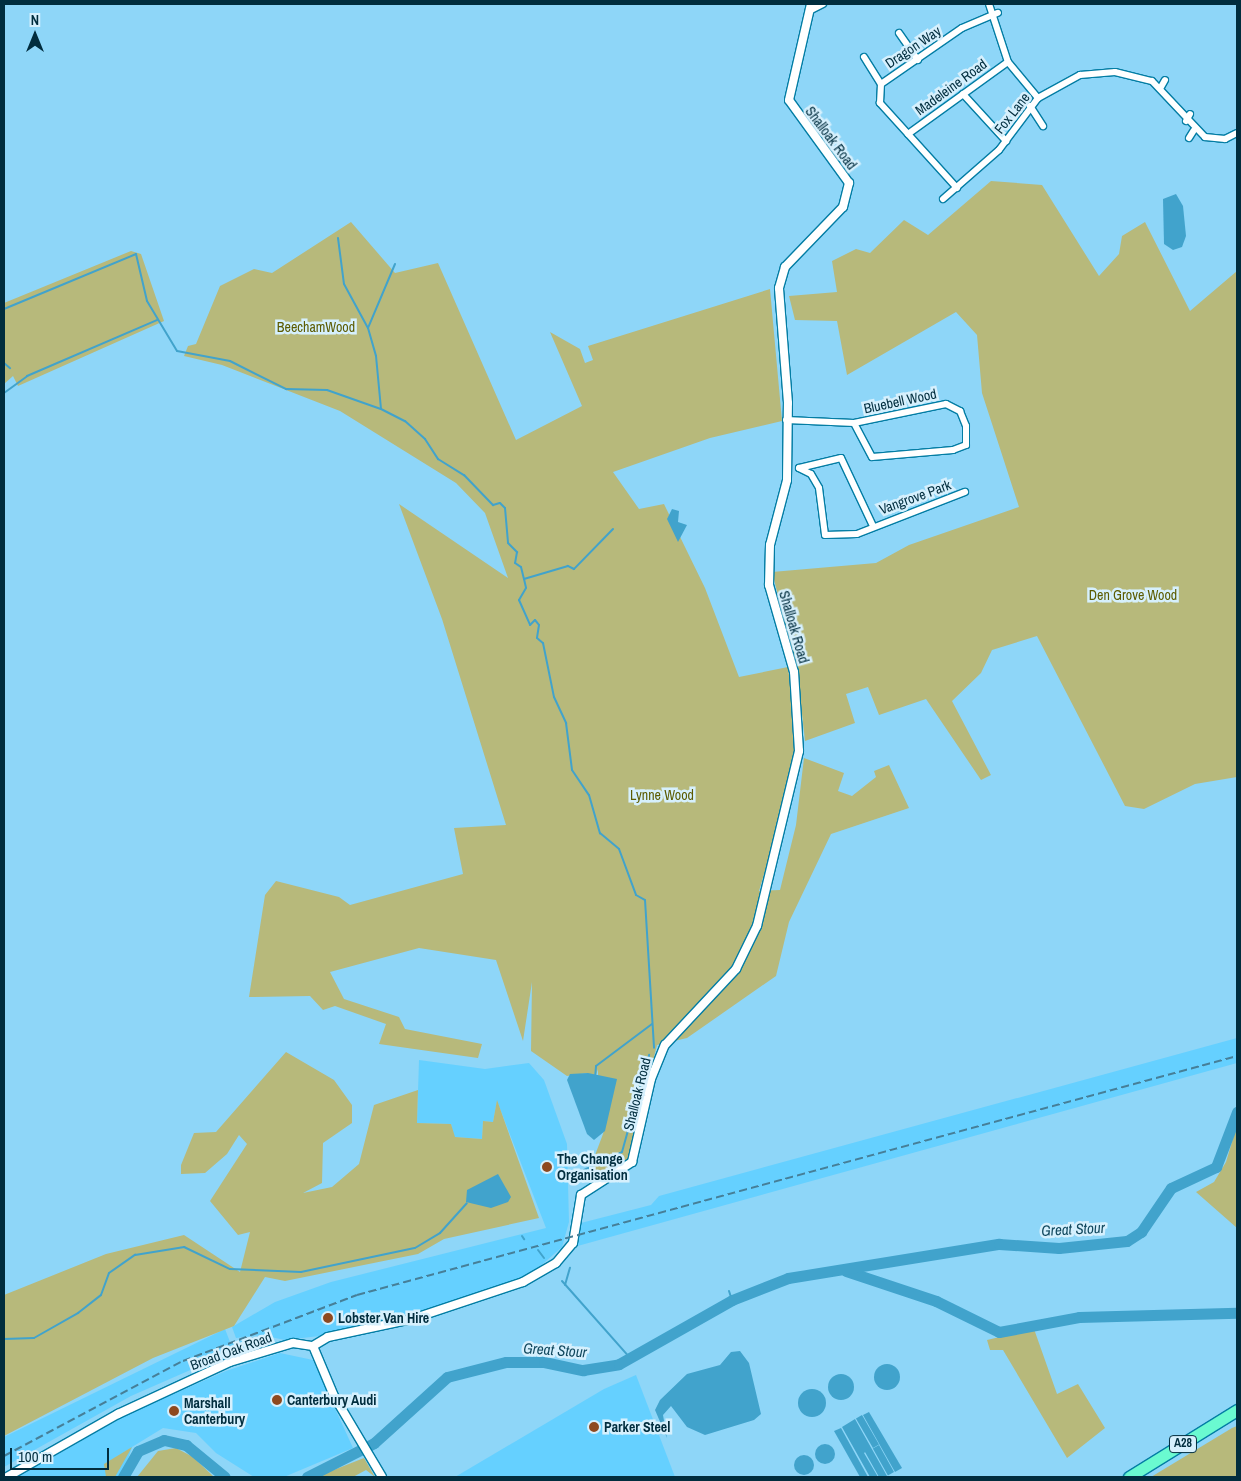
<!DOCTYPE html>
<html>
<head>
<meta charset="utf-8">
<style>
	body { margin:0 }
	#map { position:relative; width:1241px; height:1481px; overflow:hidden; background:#8ed6f8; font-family:"Archivo Narrow",sans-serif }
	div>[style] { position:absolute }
	.built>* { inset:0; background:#65d0ff }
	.green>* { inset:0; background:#b7b97b }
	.water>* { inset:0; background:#41a3cc; transform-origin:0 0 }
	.round { border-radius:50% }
	.stream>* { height:2px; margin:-1px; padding:0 1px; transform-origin:1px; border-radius:1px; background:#41a3cc }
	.river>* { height:11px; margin:-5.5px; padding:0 5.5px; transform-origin:5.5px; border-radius:5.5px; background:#41a3cc }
	.roads { filter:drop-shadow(1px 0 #037da4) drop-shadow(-1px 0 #037da4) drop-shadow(0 1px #037da4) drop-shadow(0 -1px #037da4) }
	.minor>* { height:6px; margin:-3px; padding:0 3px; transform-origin:3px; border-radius:3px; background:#fff }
	.tertiary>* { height:8px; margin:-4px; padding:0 4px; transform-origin:4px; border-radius:4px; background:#fff }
	.trunk>* { height:11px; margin:-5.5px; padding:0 5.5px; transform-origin:5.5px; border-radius:5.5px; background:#6afad0 }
	.rail>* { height:2px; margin-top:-1px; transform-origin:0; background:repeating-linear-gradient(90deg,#467f98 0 8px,transparent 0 12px) }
	.dots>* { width:14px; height:14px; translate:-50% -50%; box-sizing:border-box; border:2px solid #d6f0fd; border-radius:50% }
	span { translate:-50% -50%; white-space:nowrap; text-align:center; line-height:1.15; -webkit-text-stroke:5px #d6f0fd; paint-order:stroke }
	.shield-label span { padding:1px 4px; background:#d6f0fd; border:1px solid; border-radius:4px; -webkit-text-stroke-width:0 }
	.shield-label { font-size:12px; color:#012d3e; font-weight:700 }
	.street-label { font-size:14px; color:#012d3e }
	.park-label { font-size:14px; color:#5c5b01 }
	.poi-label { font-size:14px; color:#012d3e; font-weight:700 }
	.left { translate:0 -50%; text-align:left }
	.water-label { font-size:15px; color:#11485e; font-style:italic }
	.frame { position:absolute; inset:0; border:5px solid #012d3e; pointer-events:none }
	.north { position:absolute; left:10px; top:10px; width:50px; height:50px; -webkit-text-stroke:4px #d6f0fd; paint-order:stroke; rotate:0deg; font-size:14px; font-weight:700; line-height:20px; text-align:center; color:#012d3e }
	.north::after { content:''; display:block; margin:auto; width:18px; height:22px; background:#012d3e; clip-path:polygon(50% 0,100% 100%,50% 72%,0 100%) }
	.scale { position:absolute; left:10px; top:1448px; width:99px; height:22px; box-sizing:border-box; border:2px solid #012d3e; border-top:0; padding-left:6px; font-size:15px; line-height:18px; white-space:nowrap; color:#012d3e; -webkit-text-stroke:4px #d6f0fd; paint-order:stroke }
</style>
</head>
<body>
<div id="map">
	<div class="built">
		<i style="clip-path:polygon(1237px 1038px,1237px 1063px,574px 1247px,577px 1224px,651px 1205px,659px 1196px)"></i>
		<i style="clip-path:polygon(419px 1060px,485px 1069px,529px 1063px,544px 1080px,567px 1144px,569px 1222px,562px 1247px,536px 1270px,505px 1286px,411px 1317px,328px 1335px,285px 1340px,261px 1335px,236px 1338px,232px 1327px,275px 1302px,331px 1282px,546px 1228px,497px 1101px,493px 1122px,483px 1121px,482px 1139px,454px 1137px,451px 1124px,417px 1123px)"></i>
		<i style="clip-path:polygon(225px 1329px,230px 1342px,259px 1340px,131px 1396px,4px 1467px,4px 1437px)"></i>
		<i style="clip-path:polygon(280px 1353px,313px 1360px,353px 1448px,284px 1477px,254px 1477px,216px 1453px,196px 1433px,163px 1428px,132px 1447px,122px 1477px,18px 1477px,128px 1414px,226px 1371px)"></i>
		<i style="clip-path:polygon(636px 1375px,675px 1477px,455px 1477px,604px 1389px)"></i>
	</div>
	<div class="green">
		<i style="clip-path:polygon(991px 181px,1042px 185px,1099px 276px,1119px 254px,1122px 236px,1145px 222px,1190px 311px,1237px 271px,1237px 777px,1195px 784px,1144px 809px,1125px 806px,1037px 636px,992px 650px,981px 673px,952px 701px,991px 775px,981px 780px,926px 699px,879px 715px,868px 687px,846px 694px,855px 723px,805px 741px,797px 668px,772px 572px,876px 563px,909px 545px,1019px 507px,982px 393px,977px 335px,956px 312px,847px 375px,837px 321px,795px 320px,789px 296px,837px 292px,832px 261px,856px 249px,870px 253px,904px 220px,928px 235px)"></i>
		<i style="clip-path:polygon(351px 222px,395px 273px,438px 263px,516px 440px,582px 406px,550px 332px,580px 349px,585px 363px,593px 360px,588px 346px,770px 289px,782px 421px,710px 438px,613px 472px,639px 509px,664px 504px,705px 588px,739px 677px,788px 667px,796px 731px,791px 784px,759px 891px,780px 890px,796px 825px,804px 758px,844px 773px,838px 791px,852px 796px,876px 777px,874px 771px,889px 765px,909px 808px,831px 834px,789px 922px,776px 976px,687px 1038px,657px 1045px,627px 1164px,586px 1179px,603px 1134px,614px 1085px,598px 1078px,598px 1069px,595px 1078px,587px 1073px,567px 1076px,531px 1051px,532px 982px,523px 1041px,496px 960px,419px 948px,330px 972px,344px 999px,399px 1017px,405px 1029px,482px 1044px,478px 1058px,379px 1044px,386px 1024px,335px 1006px,323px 1010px,310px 996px,249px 997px,265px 895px,276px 881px,339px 897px,350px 905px,463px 874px,454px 828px,506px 825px,442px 619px,399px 504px,508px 578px,485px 513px,456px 483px,340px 411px,222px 365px,184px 356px,188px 346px,196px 344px,220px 286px,254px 269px,272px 273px)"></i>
		<i style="clip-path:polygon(131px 251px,141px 254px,164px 321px,18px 386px,13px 376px,4px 384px,4px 303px)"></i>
		<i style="clip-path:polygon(286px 1052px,334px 1080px,352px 1105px,352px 1123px,323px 1143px,322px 1183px,303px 1193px,332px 1187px,359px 1164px,374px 1105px,418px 1090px,417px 1123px,451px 1124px,455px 1137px,482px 1139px,483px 1121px,493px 1122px,497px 1100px,539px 1218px,444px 1239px,418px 1254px,285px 1281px,265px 1277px,234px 1326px,153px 1358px,4px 1436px,4px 1295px,106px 1254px,184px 1235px,240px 1272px,250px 1232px,238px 1235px,210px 1201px,247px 1144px,239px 1135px,227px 1154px,205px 1173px,181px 1174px,181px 1165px,194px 1133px,216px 1132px)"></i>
		<i style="clip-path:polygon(1237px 1125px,1237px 1228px,1196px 1192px,1214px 1182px,1226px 1162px)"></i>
		<i style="clip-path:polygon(1034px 1329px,1057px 1394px,1078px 1384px,1105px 1428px,1067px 1458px,1003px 1350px,990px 1350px,987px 1340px)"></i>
		<i style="clip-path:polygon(1237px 1426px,1237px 1477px,1151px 1477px,1232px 1428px)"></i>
		<i style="clip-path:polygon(132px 1447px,115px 1477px,106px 1477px,104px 1464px)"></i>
		<i style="clip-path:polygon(176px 1448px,193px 1457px,214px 1477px,137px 1477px,158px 1451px)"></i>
		<i style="clip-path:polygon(364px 1458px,375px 1477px,366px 1470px,353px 1477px,316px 1477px)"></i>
	</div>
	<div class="water">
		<i style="clip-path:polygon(1176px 194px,1183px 206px,1186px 236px,1182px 247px,1173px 250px,1164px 244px,1163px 199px)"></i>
		<i style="clip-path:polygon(672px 509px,679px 511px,678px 522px,687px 525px,678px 542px,667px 519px)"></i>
		<i style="clip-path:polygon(588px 1073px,617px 1079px,605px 1131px,594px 1140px,587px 1134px,567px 1080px,570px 1074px)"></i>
		<i style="clip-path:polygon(498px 1174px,511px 1197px,508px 1202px,491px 1208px,466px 1202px,467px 1190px)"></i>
		<i style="clip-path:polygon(740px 1351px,749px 1363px,761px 1414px,754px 1420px,705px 1435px,687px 1427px,671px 1406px,663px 1415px,667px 1438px,655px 1410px,660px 1400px,687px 1374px,720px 1365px,731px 1352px)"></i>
		<i class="round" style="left:874px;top:1364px;width:26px;height:26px"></i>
		<i class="round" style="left:828px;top:1374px;width:26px;height:26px"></i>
		<i class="round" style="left:798px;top:1389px;width:28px;height:28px"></i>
		<i style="clip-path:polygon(869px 1412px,902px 1468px,895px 1472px,863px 1415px)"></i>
		<i style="left:862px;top:1415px;width:34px;height:7px;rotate:60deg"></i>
		<i style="clip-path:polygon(855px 1419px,887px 1476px,884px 1477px,879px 1477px,865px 1452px,869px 1449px,864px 1453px,878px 1477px,870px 1477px,842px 1427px)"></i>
		<i style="clip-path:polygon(841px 1428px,857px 1457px,868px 1477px,860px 1477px,834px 1431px)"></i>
		<i class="round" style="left:815px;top:1444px;width:20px;height:20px"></i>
		<i style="left:879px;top:1445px;width:31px;height:7px;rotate:61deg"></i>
		<i class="round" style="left:794px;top:1455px;width:20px;height:20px"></i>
	</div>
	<div class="stream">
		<i style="left:338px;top:238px;width:46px;rotate:82.6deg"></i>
		<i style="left:344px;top:284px;width:50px;rotate:61.4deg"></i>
		<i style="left:395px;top:264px;width:69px;rotate:112.9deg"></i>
		<i style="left:368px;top:328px;width:29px;rotate:74deg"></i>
		<i style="left:376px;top:356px;width:53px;rotate:84.6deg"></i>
		<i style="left:381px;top:409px;width:27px;rotate:27deg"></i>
		<i style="left:405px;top:421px;width:27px;rotate:42deg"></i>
		<i style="left:425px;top:439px;width:24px;rotate:57deg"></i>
		<i style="left:438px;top:459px;width:31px;rotate:32deg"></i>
		<i style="left:464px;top:475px;width:42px;rotate:46deg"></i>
		<i style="left:493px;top:505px;width:7px;rotate:-16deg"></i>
		<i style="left:500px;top:503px;width:7px;rotate:45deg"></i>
		<i style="left:505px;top:508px;width:35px;rotate:85deg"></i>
		<i style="left:508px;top:543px;width:13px;rotate:45deg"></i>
		<i style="left:517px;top:552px;width:11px;rotate:100deg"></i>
		<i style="left:515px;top:563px;width:7px;rotate:34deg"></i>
		<i style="left:521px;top:567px;width:12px;rotate:76deg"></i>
		<i style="left:4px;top:309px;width:143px;rotate:-22.6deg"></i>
		<i style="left:136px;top:254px;width:48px;rotate:76.8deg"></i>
		<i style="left:147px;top:301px;width:58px;rotate:59deg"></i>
		<i style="left:177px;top:351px;width:54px;rotate:10.7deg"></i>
		<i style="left:230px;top:361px;width:63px;rotate:26.6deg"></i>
		<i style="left:286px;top:389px;width:41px;rotate:1.4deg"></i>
		<i style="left:327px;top:390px;width:57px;rotate:19.4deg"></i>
		<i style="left:4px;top:363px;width:8px;rotate:40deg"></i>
		<i style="left:4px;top:393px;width:29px;rotate:-36deg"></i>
		<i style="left:27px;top:376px;width:142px;rotate:-23.3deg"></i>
		<i style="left:613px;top:529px;width:56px;rotate:134.3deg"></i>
		<i style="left:574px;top:569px;width:7px;rotate:-153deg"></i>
		<i style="left:568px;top:566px;width:46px;rotate:163.5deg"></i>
		<i style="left:524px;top:579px;width:9px;rotate:77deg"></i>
		<i style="left:526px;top:588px;width:14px;rotate:120deg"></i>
		<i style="left:519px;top:600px;width:27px;rotate:66deg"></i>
		<i style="left:530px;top:625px;width:7px;rotate:-45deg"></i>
		<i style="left:535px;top:620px;width:6px;rotate:51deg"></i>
		<i style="left:539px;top:625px;width:13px;rotate:99deg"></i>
		<i style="left:537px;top:638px;width:8px;rotate:40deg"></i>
		<i style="left:543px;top:643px;width:55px;rotate:78.5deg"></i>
		<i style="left:554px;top:697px;width:29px;rotate:65deg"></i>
		<i style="left:566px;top:723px;width:47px;rotate:82.7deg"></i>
		<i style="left:572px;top:770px;width:30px;rotate:56deg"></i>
		<i style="left:589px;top:795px;width:40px;rotate:74deg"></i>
		<i style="left:600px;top:833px;width:25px;rotate:40deg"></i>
		<i style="left:619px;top:849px;width:49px;rotate:69.7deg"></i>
		<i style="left:636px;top:895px;width:10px;rotate:29deg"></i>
		<i style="left:645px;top:900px;width:148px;rotate:86.5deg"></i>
		<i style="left:595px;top:1078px;width:12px;rotate:-85deg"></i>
		<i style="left:596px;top:1066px;width:70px;rotate:-36.9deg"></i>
		<i style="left:582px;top:1171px;width:44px;rotate:-25.4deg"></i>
		<i style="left:622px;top:1152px;width:101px;rotate:-74.4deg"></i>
		<i style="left:522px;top:1236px;width:4px;rotate:56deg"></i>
		<i style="left:538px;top:1250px;width:10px;rotate:53deg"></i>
		<i style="left:562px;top:1281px;width:106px;rotate:48.5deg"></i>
		<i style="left:565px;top:1285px;width:18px;rotate:-74deg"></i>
		<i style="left:729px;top:1291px;width:9px;rotate:72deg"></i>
		<i style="left:4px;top:1339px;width:30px;rotate:-2deg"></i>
		<i style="left:34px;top:1338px;width:51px;rotate:-29.6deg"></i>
		<i style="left:78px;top:1313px;width:29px;rotate:-38deg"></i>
		<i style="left:101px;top:1295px;width:23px;rotate:-70deg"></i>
		<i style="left:109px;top:1273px;width:32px;rotate:-35deg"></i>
		<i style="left:135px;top:1255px;width:50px;rotate:-9.3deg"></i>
		<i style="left:184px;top:1247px;width:51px;rotate:25.6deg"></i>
		<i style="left:230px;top:1269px;width:71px;rotate:2.4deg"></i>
		<i style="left:301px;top:1272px;width:116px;rotate:-11.9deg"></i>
		<i style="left:415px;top:1248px;width:29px;rotate:-31deg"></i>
		<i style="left:440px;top:1233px;width:40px;rotate:-48deg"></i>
	</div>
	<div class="river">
		<i style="left:846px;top:1271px;width:95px;rotate:18.4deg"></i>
		<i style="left:936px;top:1301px;width:70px;rotate:26.2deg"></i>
		<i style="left:999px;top:1332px;width:81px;rotate:-10.6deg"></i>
		<i style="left:1079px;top:1317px;width:158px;rotate:-1.5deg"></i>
		<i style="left:123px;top:1477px;width:30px;rotate:-60deg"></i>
		<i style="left:138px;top:1451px;width:28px;rotate:-23deg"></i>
		<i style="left:164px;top:1440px;width:23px;rotate:13deg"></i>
		<i style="left:186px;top:1445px;width:50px;rotate:39.4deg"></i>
		<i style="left:307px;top:1477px;width:75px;rotate:-26.9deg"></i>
		<i style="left:374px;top:1443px;width:98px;rotate:-42.1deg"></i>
		<i style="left:447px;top:1377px;width:61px;rotate:-14.3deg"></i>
		<i style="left:506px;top:1362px;width:38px"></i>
		<i style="left:544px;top:1362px;width:40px;rotate:12deg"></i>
		<i style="left:583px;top:1370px;width:36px;rotate:-9deg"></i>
		<i style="left:619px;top:1364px;width:130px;rotate:-29.5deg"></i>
		<i style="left:732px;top:1300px;width:60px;rotate:-21.4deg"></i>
		<i style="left:788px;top:1278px;width:214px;rotate:-9.2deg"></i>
		<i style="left:999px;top:1244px;width:60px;rotate:3.8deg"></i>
		<i style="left:1059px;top:1248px;width:68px;rotate:-5.9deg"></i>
		<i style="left:1127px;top:1241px;width:17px;rotate:-33deg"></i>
		<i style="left:1141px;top:1232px;width:53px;rotate:-55.7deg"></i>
		<i style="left:1171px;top:1188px;width:50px;rotate:-25deg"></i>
		<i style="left:1216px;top:1167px;width:59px;rotate:-69.1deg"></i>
	</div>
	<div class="roads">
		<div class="minor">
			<i style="left:989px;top:4px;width:61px;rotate:71.9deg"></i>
			<i style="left:1008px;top:62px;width:47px;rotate:50.2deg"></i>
			<i style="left:809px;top:11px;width:16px;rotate:-27deg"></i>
			<i style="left:899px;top:33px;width:33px;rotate:55deg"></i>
			<i style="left:864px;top:57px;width:32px;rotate:58deg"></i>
			<i style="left:1161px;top:87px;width:8px;rotate:-60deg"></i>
			<i style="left:963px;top:94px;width:64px;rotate:47.5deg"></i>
			<i style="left:1030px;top:106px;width:24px;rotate:57deg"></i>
			<i style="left:1186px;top:121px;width:8px;rotate:-60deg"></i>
			<i style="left:908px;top:134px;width:123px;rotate:-35.8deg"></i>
			<i style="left:1189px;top:138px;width:9px;rotate:-58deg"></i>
			<i style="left:957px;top:188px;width:115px;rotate:-132.2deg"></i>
			<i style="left:880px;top:103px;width:19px;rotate:-87deg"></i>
			<i style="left:881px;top:84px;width:98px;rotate:-34.7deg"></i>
			<i style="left:962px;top:28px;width:39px;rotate:-23deg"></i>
			<i style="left:943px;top:199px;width:74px;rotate:-41.2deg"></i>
			<i style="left:999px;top:150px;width:65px;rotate:-53.1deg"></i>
			<i style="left:1038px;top:98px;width:48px;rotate:-28.7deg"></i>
			<i style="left:1080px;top:75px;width:35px;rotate:-5deg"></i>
			<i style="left:1115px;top:72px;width:38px;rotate:14deg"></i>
			<i style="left:1152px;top:81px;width:77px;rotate:46.6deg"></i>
			<i style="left:1205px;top:137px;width:20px;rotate:6deg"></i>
			<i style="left:1225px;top:139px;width:13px;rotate:-27deg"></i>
			<i style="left:946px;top:404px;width:16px;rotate:27deg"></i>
			<i style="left:960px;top:411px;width:16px;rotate:68deg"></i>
			<i style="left:966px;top:426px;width:19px;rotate:90deg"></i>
			<i style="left:966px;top:445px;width:14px;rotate:159deg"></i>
			<i style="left:953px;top:450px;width:81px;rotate:175.1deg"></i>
			<i style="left:872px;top:457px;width:38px;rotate:-118deg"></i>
			<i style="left:854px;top:423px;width:94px;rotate:-11.7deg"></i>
			<i style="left:786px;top:420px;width:68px;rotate:2.5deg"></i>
			<i style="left:873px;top:526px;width:75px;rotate:-115.2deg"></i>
			<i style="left:841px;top:458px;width:43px;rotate:166.6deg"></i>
			<i style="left:799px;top:468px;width:13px;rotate:27deg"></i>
			<i style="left:811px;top:474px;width:16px;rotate:60deg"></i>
			<i style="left:819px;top:488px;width:47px;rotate:82.7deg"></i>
			<i style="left:825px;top:535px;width:32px;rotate:-2deg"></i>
			<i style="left:857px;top:534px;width:116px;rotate:-21.3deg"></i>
		</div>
		<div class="tertiary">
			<i style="left:313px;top:1346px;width:54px;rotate:67.2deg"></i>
			<i style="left:334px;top:1396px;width:94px;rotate:59.3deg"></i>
			<i style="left:7px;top:1477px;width:128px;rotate:-29.6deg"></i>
			<i style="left:118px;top:1414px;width:123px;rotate:-24.9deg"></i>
			<i style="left:230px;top:1362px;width:66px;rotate:-16.8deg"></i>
			<i style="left:293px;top:1343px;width:20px;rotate:9deg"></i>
			<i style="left:313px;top:1346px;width:17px;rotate:-31deg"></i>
			<i style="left:328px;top:1337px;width:86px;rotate:-12.1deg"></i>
			<i style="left:412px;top:1319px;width:117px;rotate:-18.4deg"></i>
			<i style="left:523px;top:1282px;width:38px;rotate:-30deg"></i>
			<i style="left:556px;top:1263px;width:26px;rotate:-50deg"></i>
			<i style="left:573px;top:1243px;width:49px;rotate:-80.5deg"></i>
			<i style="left:581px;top:1195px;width:61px;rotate:-32.9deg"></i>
			<i style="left:632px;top:1162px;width:85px;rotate:-77.1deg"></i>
			<i style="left:651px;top:1079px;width:37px;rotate:-68deg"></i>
			<i style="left:665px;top:1045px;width:104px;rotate:-46.9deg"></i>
			<i style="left:736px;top:969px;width:48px;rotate:-64deg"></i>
			<i style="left:757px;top:926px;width:180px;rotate:-76.5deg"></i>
			<i style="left:799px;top:751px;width:79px;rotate:-93.6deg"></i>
			<i style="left:794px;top:672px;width:91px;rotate:-106deg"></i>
			<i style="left:769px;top:585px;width:40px;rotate:-88.6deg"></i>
			<i style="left:770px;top:545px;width:67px;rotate:-75.3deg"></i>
			<i style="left:787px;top:480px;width:77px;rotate:-89.3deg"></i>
			<i style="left:788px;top:403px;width:115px;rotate:-94.5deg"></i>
			<i style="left:779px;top:288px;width:22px;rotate:-74deg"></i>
			<i style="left:785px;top:267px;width:83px;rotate:-46deg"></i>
			<i style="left:843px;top:207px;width:25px;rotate:-76deg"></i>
			<i style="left:849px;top:183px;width:102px;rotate:-125.9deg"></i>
			<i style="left:789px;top:100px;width:98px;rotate:-77.1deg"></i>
		</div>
		<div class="trunk">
			<i style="left:1129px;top:1477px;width:127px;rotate:-31.8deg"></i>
		</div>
	</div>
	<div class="rail">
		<i style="left:4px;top:1456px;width:203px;rotate:-28deg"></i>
		<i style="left:183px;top:1361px;width:186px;rotate:-20.8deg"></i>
		<i style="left:357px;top:1295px;width:912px;rotate:-15.19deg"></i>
	</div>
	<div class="dots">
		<i style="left:547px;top:1167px;background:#8e491f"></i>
		<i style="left:328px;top:1318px;background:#8e491f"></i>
		<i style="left:277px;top:1400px;background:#8e491f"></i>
		<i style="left:174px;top:1411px;background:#8e491f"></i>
		<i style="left:594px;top:1427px;background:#8e491f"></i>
	</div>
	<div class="shield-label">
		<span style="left:1183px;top:1444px">A28</span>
	</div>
	<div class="street-label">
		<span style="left:913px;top:47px;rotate:-34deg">Dragon Way</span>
		<span style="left:951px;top:87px;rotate:-36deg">Madeleine Road</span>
		<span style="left:1012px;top:113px;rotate:-52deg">Fox Lane</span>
		<span style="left:831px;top:138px;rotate:53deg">Shalloak Road</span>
		<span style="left:900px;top:401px;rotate:-12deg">Bluebell Wood</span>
		<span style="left:915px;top:497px;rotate:-20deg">Vangrove Park</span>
		<span style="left:794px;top:627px;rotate:74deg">Shalloak Road</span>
		<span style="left:637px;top:1094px;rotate:-76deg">Shalloak Road</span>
		<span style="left:231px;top:1351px;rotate:-20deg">Broad Oak Road</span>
	</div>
	<div class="park-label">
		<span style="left:316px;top:327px">BeechamWood</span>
		<span style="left:1133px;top:595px">Den Grove Wood</span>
		<span style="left:662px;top:795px">Lynne Wood</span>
	</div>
	<div class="poi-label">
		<span class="left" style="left:557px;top:1167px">The Change<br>Organisation</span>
		<span class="left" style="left:338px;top:1318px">Lobster Van Hire</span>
		<span class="left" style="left:287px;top:1400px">Canterbury Audi</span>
		<span class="left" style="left:184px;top:1411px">Marshall<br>Canterbury</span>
		<span class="left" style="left:604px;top:1427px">Parker Steel</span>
	</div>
	<div class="water-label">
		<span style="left:1073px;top:1229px;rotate:-3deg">Great Stour</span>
		<span style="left:555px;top:1350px;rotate:4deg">Great Stour</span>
	</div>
	<div class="frame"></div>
	<div class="north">N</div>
	<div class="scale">100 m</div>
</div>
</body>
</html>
